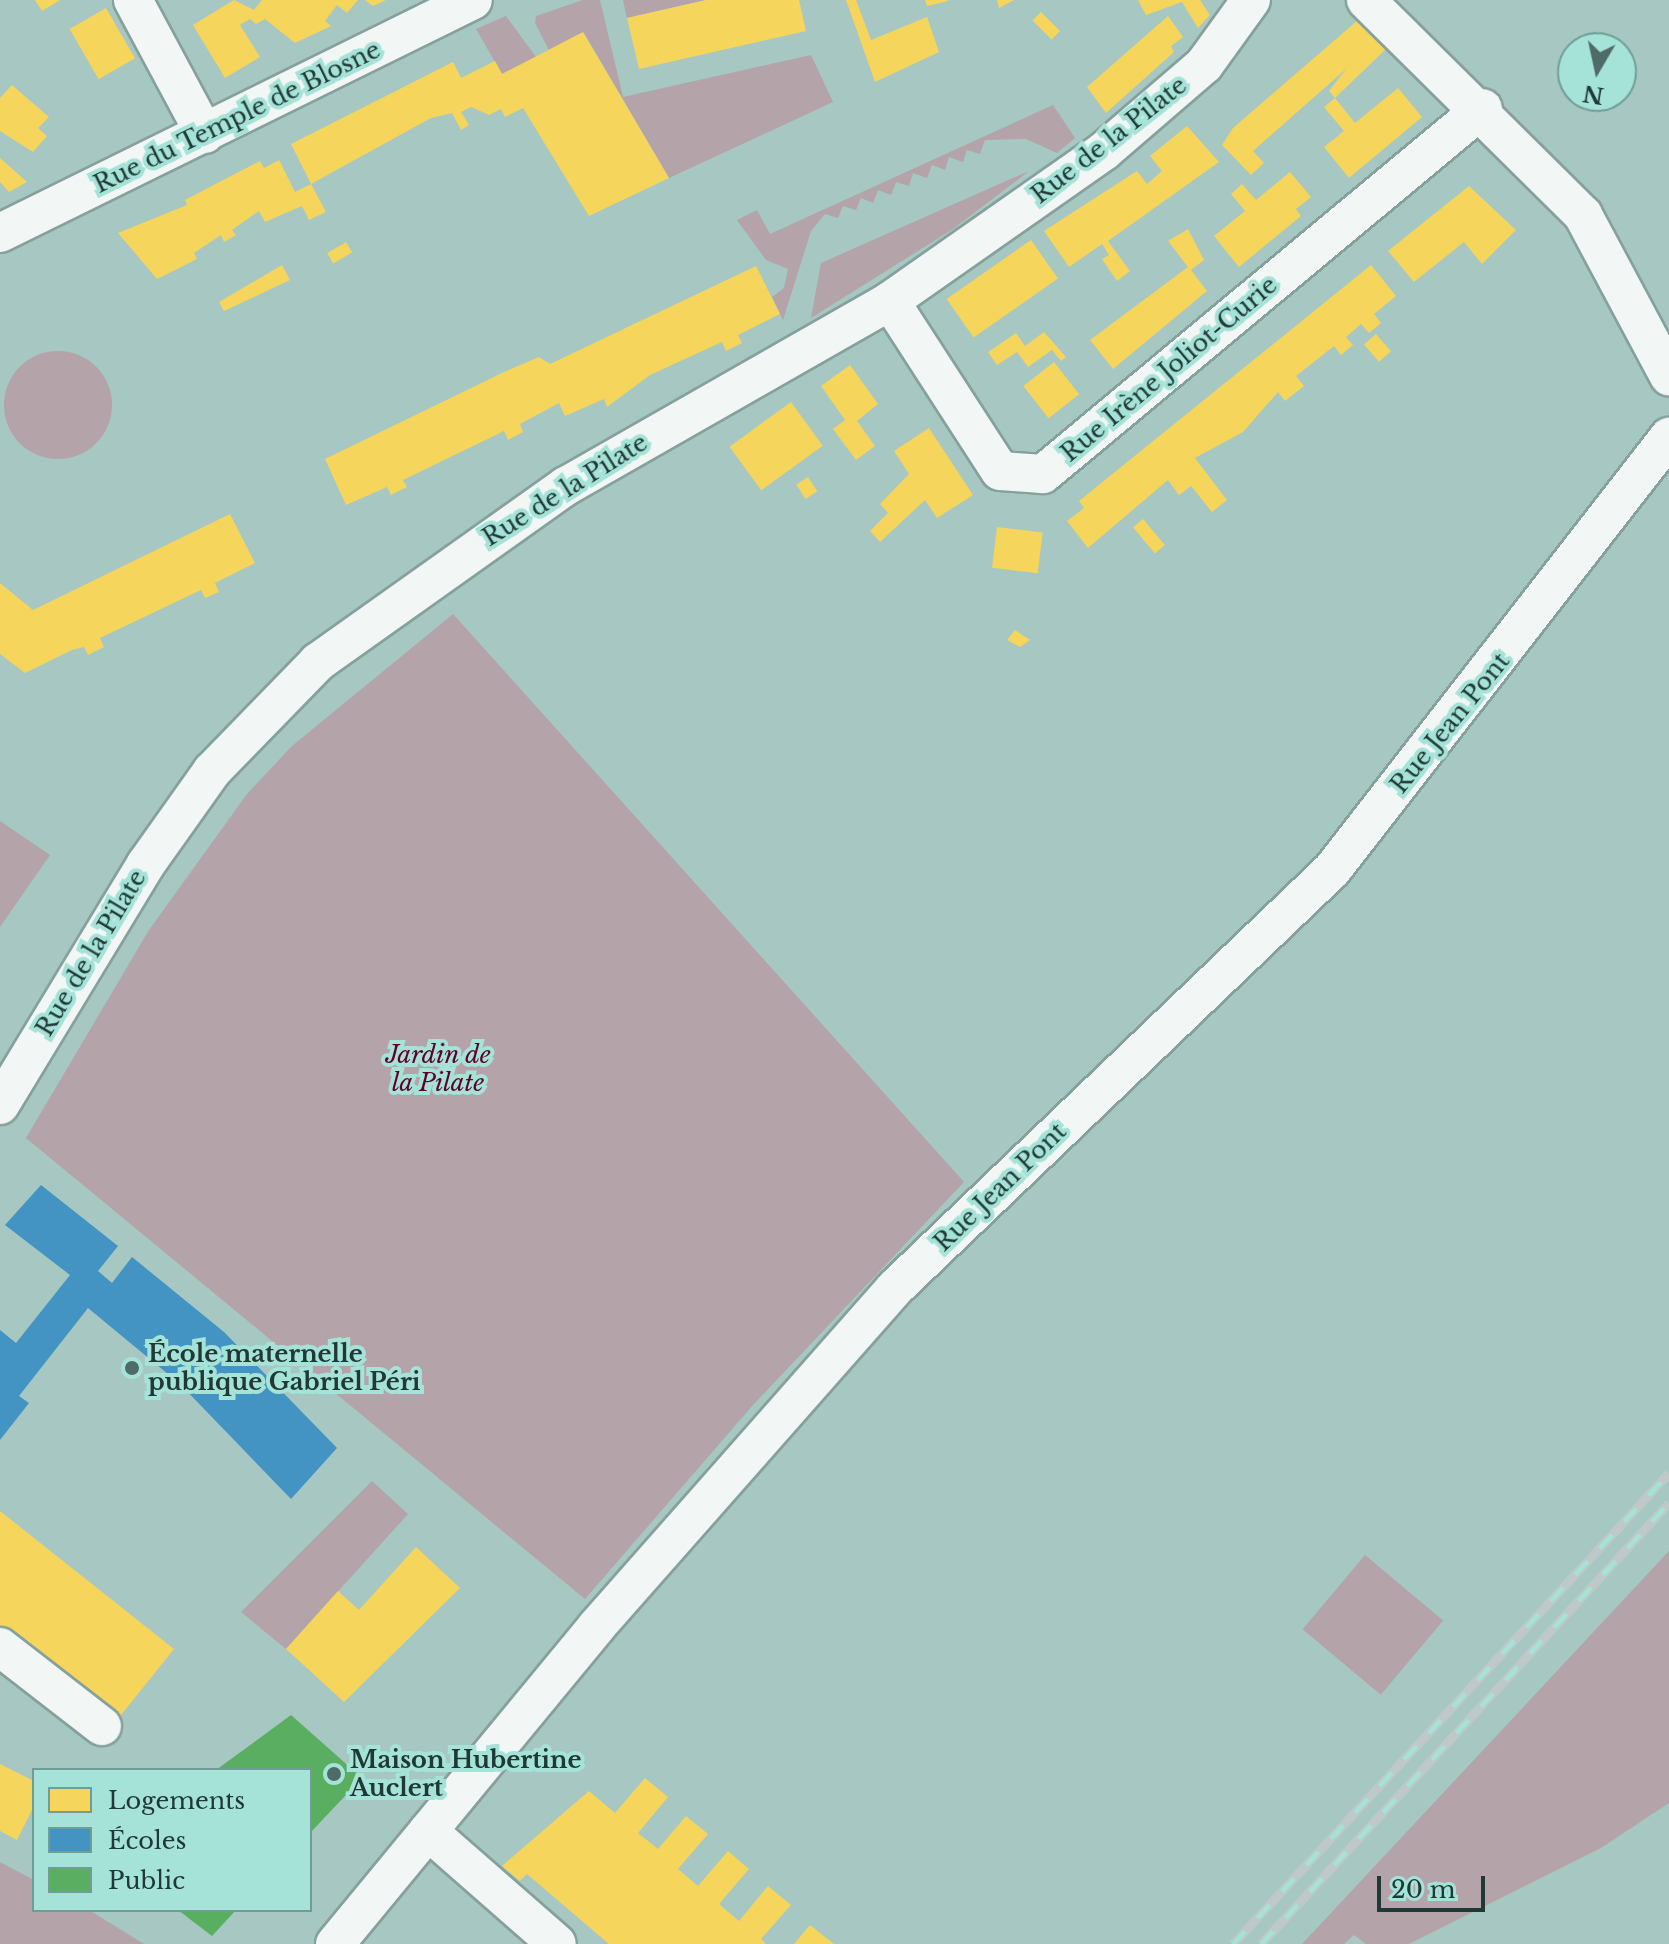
<!DOCTYPE html>
<html>
<head>
<meta charset="utf-8">
<style>
	body { margin:0 }
	#map { position:relative; width:1669px; height:1944px; overflow:hidden; background:#a6c7c2; font-family:"Libre Baskerville",serif }
	div>[style] { position:absolute }
	.green>* { inset:0; background:#b4a3a8; transform-origin:0 0 }
	.round { border-radius:50% }
	.homes>* { inset:0; background:#f6d55c; transform-origin:0 0 }
	.schools>* { inset:0; background:#4393c3 }
	.public>* { inset:0; background:#5aae61 }
	.roads { filter:drop-shadow(2px 0 #86a09d) drop-shadow(-2px 0 #86a09d) drop-shadow(0 2px #86a09d) drop-shadow(0 -2px #86a09d) }
	.minor>* { height:38px; margin:-19px; padding:0 19px; transform-origin:19px; border-radius:19px; background:#f2f7f6 }
	.rail>* { height:9px; margin-top:-4.5px; transform-origin:0; background:repeating-linear-gradient(90deg,#a5e2d8 0 18px,#c0c9c8 0 36px); box-sizing:border-box; border-block:2px solid #c0c9c8 }
	.dots>* { width:22px; height:22px; translate:-50% -50%; box-sizing:border-box; border:4px solid #a5e2d8; border-radius:50% }
	span { translate:-50% -50%; white-space:nowrap; text-align:center; line-height:1.15; -webkit-text-stroke:8px #a5e2d8; paint-order:stroke }
	.street-label { font-size:24px; color:#203936 }
	.park-label { font-size:24px; color:#60002a; font-style:italic }
	.poi-label { font-size:24px; color:#203936; font-weight:700 }
	.left { translate:0 -50%; text-align:left }
	.legend { position:absolute; left:32px; top:1768px; width:280px; height:144px; box-sizing:border-box; background:#a5e2d8; border:2px solid #709e97; margin:0; padding:10px 14px; list-style:none; font-size:24px; color:#203936 }
	.legend li { display:flex; align-items:center; gap:16px; height:40px }
	.legend b { width:40px; border:2px solid #709e97 }
	.north { position:absolute; left:1557px; top:32px; width:80px; height:80px; box-sizing:border-box; background:#a5e2d8; border:2px solid #709e97; border-radius:50%; rotate:189deg; font-size:22px; font-weight:700; line-height:32px; text-align:center; color:#203936 }
	.north::after { content:''; display:block; margin:auto; width:28px; height:36px; background:#4f6b67; clip-path:polygon(50% 0,100% 100%,50% 72%,0 100%) }
	.scale { position:absolute; left:1377px; top:1876px; width:108px; height:36px; box-sizing:border-box; border:4px solid #203936; border-top:0; padding-left:10px; font-size:24px; line-height:28px; white-space:nowrap; color:#203936; -webkit-text-stroke:6px #a5e2d8; paint-order:stroke }
</style>
</head>
<body>
<div id="map">
	<div class="green">
		<i style="clip-path:polygon(583px 0,600px 0,623px 97px,811px 55px,833px 102px,669px 178px,584px 33px,549px 50px,535px 23px,536px 16px)"></i>
		<i style="clip-path:polygon(623px 0,706px 0,627px 18px)"></i>
		<i style="clip-path:polygon(506px 16px,536px 57px,502px 74px,476px 29px)"></i>
		<i style="clip-path:polygon(1053px 105px,1075px 138px,1057px 153px,1026px 139px,985px 140px,980px 154px,967px 150px,963px 162px,949px 157px,945px 170px,932px 165px,927px 178px,913px 173px,909px 186px,896px 182px,891px 195px,878px 190px,873px 203px,861px 198px,856px 210px,843px 206px,838px 218px,825px 214px,811px 231px,783px 320px,772px 297px,784px 288px,788px 269px,766px 260px,737px 220px,757px 210px,770px 234px)"></i>
		<i style="clip-path:polygon(1029px 171px,953px 229px,811px 318px,821px 263px)"></i>
		<i class="round" style="left:4px;top:351px;width:108px;height:108px"></i>
		<i style="clip-path:polygon(453px 614px,964px 1182px,753px 1405px,585px 1599px,26px 1138px,149px 930px,247px 794px,292px 746px)"></i>
		<i style="clip-path:polygon(0 821px,50px 855px,0 927px)"></i>
		<i style="clip-path:polygon(372px 1481px,408px 1514px,286px 1649px,241px 1612px)"></i>
		<i style="clip-path:polygon(1669px 1551px,1669px 1803px,1601px 1848px,1409px 1944px,1366px 1944px,1354px 1935px,1344px 1944px,1302px 1944px)"></i>
		<i style="left:1365px;top:1555px;width:102px;height:97px;rotate:40deg"></i>
		<i style="clip-path:polygon(0 1862px,34px 1880px,34px 1910px,89px 1910px,144px 1944px,0 1944px)"></i>
	</div>
	<div class="homes">
		<i style="clip-path:polygon(35px 0,60px 0,42px 11px)"></i>
		<i style="clip-path:polygon(234px 0,254px 10px,262px 0,358px 0,347px 13px,337px 5px,325px 21px,331px 26px,295px 43px,265px 19px,256px 24px,250px 19px,240px 25px,260px 57px,225px 78px,193px 25px)"></i>
		<i style="clip-path:polygon(365px 0,386px 0,373px 6px)"></i>
		<i style="clip-path:polygon(706px 0,799px 0,806px 31px,639px 69px,627px 18px)"></i>
		<i style="clip-path:polygon(846px 0,856px 0,871px 40px,927px 17px,939px 52px,875px 82px)"></i>
		<i style="clip-path:polygon(925px 0,948px 0,948px 1px,927px 6px)"></i>
		<i style="clip-path:polygon(997px 0,1014px 0,999px 8px)"></i>
		<i style="clip-path:polygon(1138px 0,1200px 0,1210px 15px,1198px 28px,1182px 2px,1146px 15px)"></i>
		<i style="left:106px;top:8px;width:58px;height:42px;rotate:60deg"></i>
		<i style="left:1041px;top:12px;width:27px;height:12px;rotate:45deg"></i>
		<i style="clip-path:polygon(1168px 16px,1183px 37px,1171px 46px,1174px 52px,1106px 113px,1087px 87px)"></i>
		<i style="clip-path:polygon(1358px 20px,1387px 48px,1335px 98px,1329px 91px,1346px 69px,1253px 151px,1264px 163px,1251px 175px,1222px 145px,1233px 128px)"></i>
		<i style="clip-path:polygon(583px 32px,669px 178px,589px 216px,523px 108px,505px 117px,501px 109px,489px 115px,471px 107px,461px 112px,469px 125px,461px 130px,452px 113px,431px 118px,311px 184px,291px 144px,453px 62px,461px 78px,495px 61px,502px 74px)"></i>
		<i style="clip-path:polygon(12px 85px,49px 117px,38px 128px,47px 136px,33px 152px,0 131px,0 98px)"></i>
		<i style="clip-path:polygon(1398px 88px,1422px 117px,1349px 178px,1324px 147px,1344px 131px,1324px 107px,1335px 98px,1355px 123px)"></i>
		<i style="clip-path:polygon(1187px 126px,1219px 162px,1108px 241px,1130px 271px,1117px 281px,1102px 259px,1109px 255px,1102px 244px,1069px 267px,1044px 231px,1137px 171px,1147px 184px,1162px 171px,1150px 156px)"></i>
		<i style="clip-path:polygon(0 158px,17px 173px,27px 182px,9px 192px,0 182px)"></i>
		<i style="clip-path:polygon(279px 160px,295px 192px,311px 184px,326px 212px,309px 220px,302px 206px,265px 222px,259px 211px,232px 230px,236px 235px,224px 242px,221px 235px,194px 253px,197px 259px,157px 279px,118px 233px,187px 205px,185px 200px,260px 161px,264px 168px)"></i>
		<i style="clip-path:polygon(1290px 172px,1311px 197px,1296px 209px,1301px 216px,1239px 267px,1214px 236px,1245px 211px,1231px 194px,1242px 184px,1256px 200px)"></i>
		<i style="clip-path:polygon(1469px 186px,1516px 230px,1482px 264px,1464px 242px,1414px 282px,1388px 251px)"></i>
		<i style="clip-path:polygon(1188px 229px,1204px 260px,1191px 270px,1207px 291px,1113px 369px,1090px 340px,1188px 267px,1168px 241px)"></i>
		<i style="left:1031px;top:240px;width:47px;height:103px;rotate:55deg"></i>
		<i style="left:346px;top:242px;width:12px;height:22px;rotate:59deg"></i>
		<i style="clip-path:polygon(282px 265px,290px 280px,224px 311px,219px 302px)"></i>
		<i style="clip-path:polygon(1371px 265px,1396px 296px,1374px 314px,1381px 323px,1369px 333px,1361px 324px,1346px 337px,1353px 345px,1341px 355px,1334px 346px,1296px 376px,1304px 386px,1285px 401px,1278px 392px,1243px 432px,1195px 458px,1227px 500px,1212px 512px,1191px 486px,1179px 495px,1168px 480px,1088px 548px,1067px 521px,1084px 508px,1079px 501px)"></i>
		<i style="clip-path:polygon(756px 266px,780px 314px,738px 335px,742px 343px,726px 351px,722px 342px,650px 375px,607px 407px,604px 399px,565px 416px,559px 403px,520px 424px,523px 432px,508px 440px,504px 431px,403px 480px,407px 487px,391px 495px,387px 487px,346px 505px,325px 459px,504px 372px,539px 357px,550px 364px)"></i>
		<i style="clip-path:polygon(1044px 332px,1066px 357px,1061px 361px,1052px 350px,1028px 367px,1017px 352px,997px 365px,988px 352px,1016px 333px,1025px 346px)"></i>
		<i style="left:1376px;top:334px;width:23px;height:16px;rotate:49deg"></i>
		<i style="left:1054px;top:362px;width:41px;height:39px;rotate:52deg"></i>
		<i style="clip-path:polygon(850px 365px,878px 404px,857px 421px,875px 446px,856px 460px,833px 429px,845px 420px,821px 386px)"></i>
		<i style="left:791px;top:402px;width:54px;height:76px;rotate:54deg"></i>
		<i style="clip-path:polygon(929px 428px,973px 495px,937px 518px,925px 500px,880px 542px,870px 531px,888px 513px,880px 504px,909px 474px,894px 451px)"></i>
		<i style="left:808px;top:477px;width:17px;height:14px;rotate:57deg"></i>
		<i style="clip-path:polygon(230px 514px,255px 563px,215px 583px,219px 592px,205px 598px,201px 590px,100px 638px,104px 647px,88px 655px,84px 647px,72px 650px,25px 673px,0 654px,0 583px,33px 610px)"></i>
		<i style="left:1143px;top:519px;width:34px;height:13px;rotate:50deg"></i>
		<i style="left:997px;top:527px;width:46px;height:41px;rotate:7deg"></i>
		<i style="clip-path:polygon(1015px 630px,1030px 640px,1020px 647px,1007px 640px)"></i>
		<i style="clip-path:polygon(0 1511px,174px 1649px,117px 1720px,0 1627px)"></i>
		<i style="clip-path:polygon(416px 1547px,460px 1588px,344px 1702px,286px 1649px,338px 1591px,359px 1610px)"></i>
		<i style="clip-path:polygon(0 1764px,34px 1781px,34px 1806px,17px 1840px,0 1831px)"></i>
		<i style="clip-path:polygon(645px 1778px,668px 1797px,638px 1833px,658px 1849px,686px 1816px,708px 1834px,678px 1869px,698px 1886px,728px 1851px,749px 1869px,719px 1904px,739px 1921px,768px 1886px,791px 1905px,761px 1939px,766px 1944px,609px 1944px,527px 1874px,520px 1881px,502px 1866px,589px 1791px,615px 1813px)"></i>
		<i style="clip-path:polygon(810px 1925px,834px 1944px,794px 1944px)"></i>
	</div>
	<div class="schools">
		<i style="clip-path:polygon(41px 1185px,118px 1246px,98px 1271px,112px 1283px,132px 1257px,224px 1332px,337px 1448px,291px 1499px,180px 1384px,88px 1308px,19px 1396px,29px 1403px,0 1440px,0 1330px,16px 1343px,70px 1275px,5px 1225px)"></i>
	</div>
	<div class="public">
		<i style="clip-path:polygon(291px 1715px,362px 1778px,310px 1833px,310px 1770px,216px 1770px)"></i>
		<i style="clip-path:polygon(178px 1910px,236px 1910px,212px 1936px)"></i>
	</div>
	<div class="roads">
		<div class="minor">
			<i style="left:133px;top:0;width:152px;rotate:61.8deg"></i>
			<i style="left:1366px;top:0;width:305px;rotate:44.7deg"></i>
			<i style="left:1583px;top:215px;width:183px;rotate:61.9deg"></i>
			<i style="left:0;top:233px;width:527px;rotate:-26.22deg"></i>
			<i style="left:890px;top:301px;width:202px;rotate:57.1deg"></i>
			<i style="left:1000px;top:471px;width:43px;rotate:4deg"></i>
			<i style="left:1043px;top:474px;width:572px;rotate:-39.75deg"></i>
			<i style="left:0;top:1105px;width:282px;rotate:-58.8deg"></i>
			<i style="left:146px;top:864px;width:114px;rotate:-54.6deg"></i>
			<i style="left:212px;top:771px;width:152px;rotate:-45.8deg"></i>
			<i style="left:318px;top:662px;width:304px;rotate:-35.4deg"></i>
			<i style="left:566px;top:486px;width:373px;rotate:-29.7deg"></i>
			<i style="left:890px;top:301px;width:261px;rotate:-35deg"></i>
			<i style="left:1104px;top:151px;width:132px;rotate:-40.7deg"></i>
			<i style="left:1204px;top:65px;width:80px;rotate:-54.1deg"></i>
			<i style="left:0;top:1647px;width:129px;rotate:37.8deg"></i>
			<i style="left:428px;top:1831px;width:171px;rotate:41.2deg"></i>
			<i style="left:335px;top:1944px;width:412px;rotate:-50.5deg"></i>
			<i style="left:597px;top:1626px;width:451px;rotate:-48.6deg"></i>
			<i style="left:895px;top:1288px;width:605px;rotate:-43.73deg"></i>
			<i style="left:1332px;top:870px;width:549px;rotate:-52.11deg"></i>
		</div>
	</div>
	<div class="rail">
		<i style="left:1233px;top:1944px;width:642px;rotate:-47.21deg"></i>
		<i style="left:1261px;top:1944px;width:601px;rotate:-47.23deg"></i>
	</div>
	<div class="dots">
		<i style="left:132px;top:1368px;background:#4f6b67"></i>
		<i style="left:334px;top:1774px;background:#4f6b67"></i>
	</div>
	<div class="street-label">
		<span style="left:237px;top:117px;rotate:-26deg">Rue du Temple de Blosne</span>
		<span style="left:1109px;top:140px;rotate:-38deg">Rue de la Pilate</span>
		<span style="left:1169px;top:369px;rotate:-40deg">Rue Irène Joliot-Curie</span>
		<span style="left:565px;top:490px;rotate:-32deg">Rue de la Pilate</span>
		<span style="left:1450px;top:723px;rotate:-51deg">Rue Jean Pont</span>
		<span style="left:91px;top:953px;rotate:-59deg">Rue de la Pilate</span>
		<span style="left:1000px;top:1187px;rotate:-44deg">Rue Jean Pont</span>
	</div>
	<div class="park-label">
		<span style="left:438px;top:1069px">Jardin de<br>la Pilate</span>
	</div>
	<div class="poi-label">
		<span class="left" style="left:148px;top:1368px">École maternelle<br>publique Gabriel Péri</span>
		<span class="left" style="left:350px;top:1774px">Maison Hubertine<br>Auclert</span>
	</div>
	<ul class="legend">
	<li><b style="height:22px;background:#f6d55c"></b>Logements</li>
	<li><b style="height:22px;background:#4393c3"></b>Écoles</li>
	<li><b style="height:22px;background:#5aae61"></b>Public</li>
	</ul>
	<div class="north">N</div>
	<div class="scale">20 m</div>
</div>
</body>
</html>
